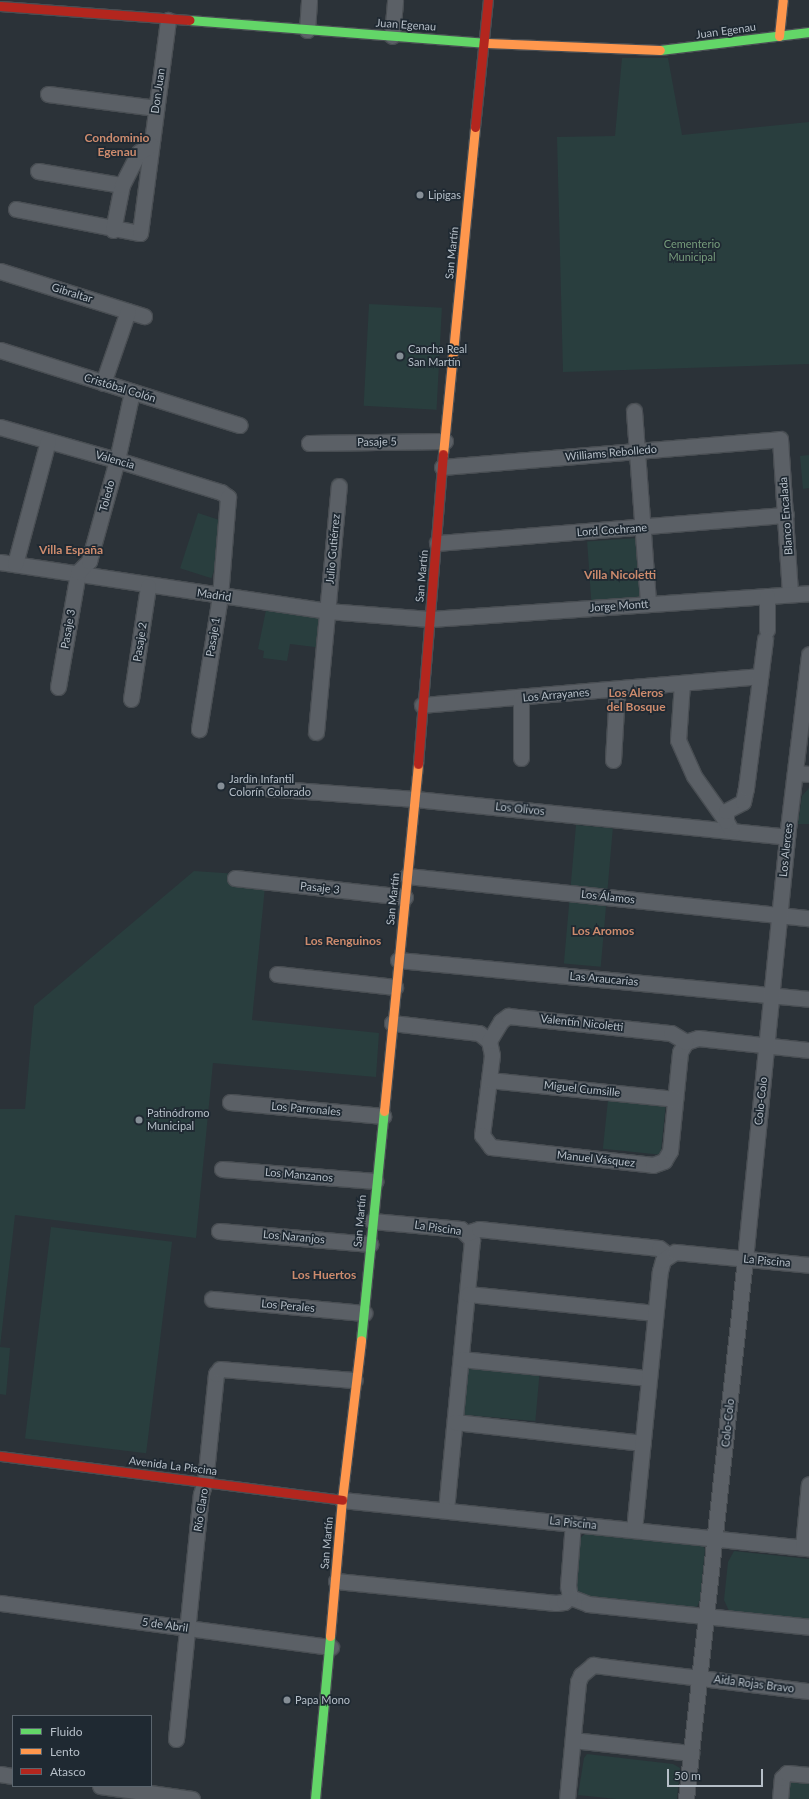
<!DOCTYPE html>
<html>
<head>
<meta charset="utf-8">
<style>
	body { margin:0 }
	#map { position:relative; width:809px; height:1799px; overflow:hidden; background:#2b3238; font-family:Lato,sans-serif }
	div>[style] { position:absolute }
	.green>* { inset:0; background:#293e3e; transform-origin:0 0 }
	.roads { filter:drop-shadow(1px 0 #494e53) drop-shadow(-1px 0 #494e53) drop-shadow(0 1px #494e53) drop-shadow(0 -1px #494e53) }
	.street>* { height:15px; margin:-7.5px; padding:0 7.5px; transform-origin:7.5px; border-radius:7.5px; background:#5b6066 }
	.fast>* { height:9px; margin:-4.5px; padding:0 4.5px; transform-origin:4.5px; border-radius:4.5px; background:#63d668 }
	.slow>* { height:9px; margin:-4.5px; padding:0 4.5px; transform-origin:4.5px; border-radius:4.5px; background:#ff974d }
	.jam>* { height:9px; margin:-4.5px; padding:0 4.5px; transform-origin:4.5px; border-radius:4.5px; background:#b3261e }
	.dots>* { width:11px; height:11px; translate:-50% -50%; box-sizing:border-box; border:2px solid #1f2932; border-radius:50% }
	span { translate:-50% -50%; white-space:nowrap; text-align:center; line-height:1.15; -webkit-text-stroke:3.5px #1f2932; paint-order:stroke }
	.street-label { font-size:11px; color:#b6bfc8 }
	.poi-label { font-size:11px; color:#b6bfc8 }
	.left { translate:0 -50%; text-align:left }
	.park-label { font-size:11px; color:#769c7b }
	.neighbourhood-label { font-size:12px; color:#cd8b6d; font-weight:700 }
	.legend { position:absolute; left:12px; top:1715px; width:140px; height:72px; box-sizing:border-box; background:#1f2932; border:1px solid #5b656e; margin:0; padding:5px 7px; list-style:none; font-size:12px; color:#b6bfc8 }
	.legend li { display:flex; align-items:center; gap:8px; height:20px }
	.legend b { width:20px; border:1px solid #5b656e }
	.scale { position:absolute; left:667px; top:1769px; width:96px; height:18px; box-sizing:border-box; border:2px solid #b6bfc8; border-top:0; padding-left:5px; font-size:12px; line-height:14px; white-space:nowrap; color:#b6bfc8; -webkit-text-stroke:3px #1f2932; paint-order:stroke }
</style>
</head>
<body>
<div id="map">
	<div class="green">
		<i style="clip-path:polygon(622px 58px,668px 58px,682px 135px,809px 122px,809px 364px,563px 372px,557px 137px,615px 136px)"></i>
		<i style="left:369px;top:304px;width:73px;height:102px;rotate:3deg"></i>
		<i style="clip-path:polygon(809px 455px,809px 488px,803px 489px,800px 456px)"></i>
		<i style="left:198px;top:513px;width:33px;height:58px;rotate:18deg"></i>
		<i style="left:637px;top:538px;width:63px;height:50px;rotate:86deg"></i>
		<i style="clip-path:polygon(266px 610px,325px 619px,323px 648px,290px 644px,287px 661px,263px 658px,264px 651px,258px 649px)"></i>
		<i style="clip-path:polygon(809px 788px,809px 824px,798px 824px,802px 796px)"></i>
		<i style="left:576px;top:825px;width:37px;height:139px;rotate:5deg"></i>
		<i style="clip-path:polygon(194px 871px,266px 876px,252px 1020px,379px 1033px,376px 1077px,213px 1063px,196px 1238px,15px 1215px,0 1347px,10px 1348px,6px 1395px,0 1394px,0 1109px,25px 1109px,34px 1006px)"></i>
		<i style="left:608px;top:1100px;width:58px;height:49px;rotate:6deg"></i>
		<i style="left:51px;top:1227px;width:122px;height:213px;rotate:7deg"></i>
		<i style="left:468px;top:1365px;width:72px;height:50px;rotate:5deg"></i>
		<i style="clip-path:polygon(586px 1533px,700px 1543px,705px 1549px,700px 1600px,697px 1607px,583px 1597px,575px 1588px,578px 1540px)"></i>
		<i style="clip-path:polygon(734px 1551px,809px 1559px,809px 1619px,729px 1611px,724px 1600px,728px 1562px)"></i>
		<i style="clip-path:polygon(587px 1754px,673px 1764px,680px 1768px,677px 1799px,616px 1799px,578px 1795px,584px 1758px)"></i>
		<i style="clip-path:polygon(790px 1780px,809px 1782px,809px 1799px,788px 1799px)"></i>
	</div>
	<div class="roads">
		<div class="street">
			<i style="left:307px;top:30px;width:30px;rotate:-86deg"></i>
			<i style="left:392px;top:36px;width:36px;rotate:-85deg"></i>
			<i style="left:48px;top:94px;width:109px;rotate:7.4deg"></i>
			<i style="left:38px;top:171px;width:85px;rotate:9.5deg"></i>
			<i style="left:16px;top:209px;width:126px;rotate:11deg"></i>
			<i style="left:140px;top:233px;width:215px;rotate:-82.5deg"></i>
			<i style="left:113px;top:230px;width:46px;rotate:-78.7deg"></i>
			<i style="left:122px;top:185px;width:37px;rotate:-63deg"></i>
			<i style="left:139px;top:152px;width:14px;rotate:-30deg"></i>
			<i style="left:0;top:271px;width:151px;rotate:17.4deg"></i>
			<i style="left:0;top:350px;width:251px;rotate:17.4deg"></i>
			<i style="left:103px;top:383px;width:76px;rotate:-70.9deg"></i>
			<i style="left:634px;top:411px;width:193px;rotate:85.8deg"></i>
			<i style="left:0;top:427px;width:122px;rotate:15.8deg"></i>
			<i style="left:117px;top:460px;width:109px;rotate:17.1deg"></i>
			<i style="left:221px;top:492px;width:9px;rotate:36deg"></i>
			<i style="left:228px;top:497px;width:99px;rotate:94.6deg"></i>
			<i style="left:220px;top:596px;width:135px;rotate:99deg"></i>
			<i style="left:309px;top:443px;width:136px;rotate:-0.8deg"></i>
			<i style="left:442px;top:467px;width:339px;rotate:-4.7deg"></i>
			<i style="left:780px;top:439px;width:154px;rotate:86.3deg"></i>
			<i style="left:437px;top:543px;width:350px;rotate:-4.6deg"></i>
			<i style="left:0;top:562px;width:331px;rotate:8.5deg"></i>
			<i style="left:327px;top:611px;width:103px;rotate:4.4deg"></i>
			<i style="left:430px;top:619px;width:380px;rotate:-3.9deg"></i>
			<i style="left:15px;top:564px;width:127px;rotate:-75deg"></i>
			<i style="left:767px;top:630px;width:34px;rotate:-90deg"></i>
			<i style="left:682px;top:683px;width:57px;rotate:94deg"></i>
			<i style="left:678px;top:740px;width:39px;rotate:66deg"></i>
			<i style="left:694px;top:776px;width:55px;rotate:54.6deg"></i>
			<i style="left:58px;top:687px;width:117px;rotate:-80.1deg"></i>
			<i style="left:78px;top:572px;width:16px;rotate:-45deg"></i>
			<i style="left:89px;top:561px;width:105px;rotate:-74.5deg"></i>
			<i style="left:117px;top:460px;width:70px;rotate:-77.6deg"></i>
			<i style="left:131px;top:699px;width:114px;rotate:-81.4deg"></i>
			<i style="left:422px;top:705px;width:339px;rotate:-4.9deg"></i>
			<i style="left:316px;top:732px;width:247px;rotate:-84.7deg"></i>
			<i style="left:521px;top:758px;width:60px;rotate:-90deg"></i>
			<i style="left:613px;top:760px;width:70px;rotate:-86.7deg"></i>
			<i style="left:795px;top:773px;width:14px;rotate:4deg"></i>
			<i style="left:252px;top:787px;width:163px;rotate:4.2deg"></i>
			<i style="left:415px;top:799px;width:374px;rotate:5.8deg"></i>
			<i style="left:731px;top:830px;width:10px;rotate:-119deg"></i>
			<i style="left:726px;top:821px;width:10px;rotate:-90deg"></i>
			<i style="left:726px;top:811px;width:19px;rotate:-28deg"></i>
			<i style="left:743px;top:802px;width:14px;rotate:-78deg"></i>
			<i style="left:746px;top:788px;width:150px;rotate:-82.7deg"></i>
			<i style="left:407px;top:876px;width:404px;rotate:6deg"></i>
			<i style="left:235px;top:878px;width:171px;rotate:6.4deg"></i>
			<i style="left:398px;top:960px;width:413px;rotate:5.4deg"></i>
			<i style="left:277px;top:974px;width:119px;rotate:6.3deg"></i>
			<i style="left:392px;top:1023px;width:88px;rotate:6.6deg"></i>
			<i style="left:479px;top:1033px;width:13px;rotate:39deg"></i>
			<i style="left:489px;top:1041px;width:14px;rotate:78deg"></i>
			<i style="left:492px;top:1055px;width:81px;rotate:97.1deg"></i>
			<i style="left:482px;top:1135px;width:15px;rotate:53deg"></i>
			<i style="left:491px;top:1147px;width:163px;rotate:6.3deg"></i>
			<i style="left:653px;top:1165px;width:12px;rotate:-20deg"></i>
			<i style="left:664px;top:1161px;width:12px;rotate:-59deg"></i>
			<i style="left:670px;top:1151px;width:100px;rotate:-84.2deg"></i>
			<i style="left:680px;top:1052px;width:12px;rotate:-59deg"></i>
			<i style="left:686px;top:1042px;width:13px;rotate:-18deg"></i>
			<i style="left:698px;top:1038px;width:112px;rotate:6.2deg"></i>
			<i style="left:489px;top:1041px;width:23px;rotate:-59deg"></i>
			<i style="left:501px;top:1021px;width:9px;rotate:-36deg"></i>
			<i style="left:508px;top:1016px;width:164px;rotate:6deg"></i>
			<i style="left:671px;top:1033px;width:17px;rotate:31deg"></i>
			<i style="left:489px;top:1080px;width:187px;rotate:5.8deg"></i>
			<i style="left:230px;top:1102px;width:154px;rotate:5.2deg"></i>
			<i style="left:222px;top:1169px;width:154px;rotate:4.5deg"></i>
			<i style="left:372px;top:1221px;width:89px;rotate:5.1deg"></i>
			<i style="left:461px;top:1229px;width:16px;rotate:45deg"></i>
			<i style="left:472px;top:1240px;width:270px;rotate:95.5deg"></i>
			<i style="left:219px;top:1231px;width:152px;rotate:4.9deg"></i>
			<i style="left:467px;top:1233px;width:13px;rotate:-18deg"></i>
			<i style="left:479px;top:1229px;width:181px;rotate:6deg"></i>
			<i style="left:659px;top:1248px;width:11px;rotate:38deg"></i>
			<i style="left:468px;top:1294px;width:188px;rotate:5.8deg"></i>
			<i style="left:212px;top:1299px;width:153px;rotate:5.3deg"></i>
			<i style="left:461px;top:1359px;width:189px;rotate:5.8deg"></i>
			<i style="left:455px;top:1422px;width:189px;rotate:6.4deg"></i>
			<i style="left:342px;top:1500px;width:469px;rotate:5.9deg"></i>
			<i style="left:634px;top:1530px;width:260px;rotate:-84.3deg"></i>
			<i style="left:660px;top:1271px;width:11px;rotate:-75deg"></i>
			<i style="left:663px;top:1260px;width:14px;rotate:-34deg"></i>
			<i style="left:675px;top:1252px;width:135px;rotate:5.5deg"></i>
			<i style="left:803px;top:1547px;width:63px;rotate:-84.6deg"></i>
			<i style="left:336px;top:1581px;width:221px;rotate:5.7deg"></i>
			<i style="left:556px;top:1603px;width:8px;rotate:-7deg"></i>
			<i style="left:564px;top:1602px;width:8px;rotate:-40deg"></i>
			<i style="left:570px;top:1597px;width:19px;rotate:21deg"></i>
			<i style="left:588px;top:1604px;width:222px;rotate:5.9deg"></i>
			<i style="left:570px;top:1597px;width:11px;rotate:-100deg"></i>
			<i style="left:568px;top:1586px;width:63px;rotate:-85.5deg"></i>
			<i style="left:0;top:1603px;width:334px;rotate:7.6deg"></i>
			<i style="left:176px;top:1739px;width:246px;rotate:-84.2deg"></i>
			<i style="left:201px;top:1494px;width:13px;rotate:-72deg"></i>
			<i style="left:205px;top:1482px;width:109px;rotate:-84.2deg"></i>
			<i style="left:216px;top:1374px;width:6px;rotate:-51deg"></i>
			<i style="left:220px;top:1369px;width:135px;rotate:4.7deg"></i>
			<i style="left:573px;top:1740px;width:119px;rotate:6.3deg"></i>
			<i style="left:0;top:1774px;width:13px;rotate:9deg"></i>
			<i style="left:100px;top:1786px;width:93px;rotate:8deg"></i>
			<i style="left:567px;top:1799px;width:118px;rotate:-84.6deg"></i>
			<i style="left:578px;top:1682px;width:8px;rotate:-67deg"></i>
			<i style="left:581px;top:1675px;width:16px;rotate:-40deg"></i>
			<i style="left:593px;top:1665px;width:218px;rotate:6.9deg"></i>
			<i style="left:686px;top:1799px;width:543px;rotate:-83.76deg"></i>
			<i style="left:745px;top:1259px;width:424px;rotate:-84.3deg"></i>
			<i style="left:787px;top:837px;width:184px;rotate:-83.1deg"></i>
			<i style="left:780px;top:1799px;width:21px;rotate:-85deg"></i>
			<i style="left:782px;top:1778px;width:7px;rotate:-45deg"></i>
			<i style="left:787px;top:1773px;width:22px;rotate:5deg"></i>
		</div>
		<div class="fast">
			<i style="left:189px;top:20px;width:299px;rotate:4.4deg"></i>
			<i style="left:660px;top:50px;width:150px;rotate:-6.9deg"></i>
			<i style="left:361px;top:1340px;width:230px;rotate:-84.3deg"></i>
			<i style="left:315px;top:1799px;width:164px;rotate:-84.7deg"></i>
		</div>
		<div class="slow">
			<i style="left:779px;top:36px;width:36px;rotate:-84deg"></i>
			<i style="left:487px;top:43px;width:173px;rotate:2.3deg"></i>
			<i style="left:443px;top:454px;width:329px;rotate:-84.4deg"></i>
			<i style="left:384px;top:1111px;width:349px;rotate:-84.4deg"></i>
			<i style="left:330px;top:1636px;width:137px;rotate:-85deg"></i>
			<i style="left:342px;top:1500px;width:161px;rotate:-83.2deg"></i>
		</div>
		<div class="jam">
			<i style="left:0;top:6px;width:190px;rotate:4.2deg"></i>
			<i style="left:475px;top:127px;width:128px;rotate:-84.2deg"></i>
			<i style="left:418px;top:764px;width:311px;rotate:-85.4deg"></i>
			<i style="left:0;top:1456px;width:345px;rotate:7.3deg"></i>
		</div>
	</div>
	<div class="dots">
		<i style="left:420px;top:195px;background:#858e96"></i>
		<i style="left:400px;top:356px;background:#858e96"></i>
		<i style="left:221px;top:786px;background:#858e96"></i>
		<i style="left:139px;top:1120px;background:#858e96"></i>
		<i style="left:287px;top:1700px;background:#858e96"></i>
	</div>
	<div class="street-label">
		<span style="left:406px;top:25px;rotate:4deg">Juan Egenau</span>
		<span style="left:726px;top:31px;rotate:-8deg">Juan Egenau</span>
		<span style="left:158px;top:91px;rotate:-82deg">Don Juan</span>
		<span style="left:452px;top:253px;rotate:-84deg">San Martín</span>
		<span style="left:72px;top:293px;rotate:17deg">Gibraltar</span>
		<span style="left:120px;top:388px;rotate:17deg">Cristóbal Colón</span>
		<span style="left:377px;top:442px;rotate:-1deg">Pasaje 5</span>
		<span style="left:611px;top:453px;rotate:-5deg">Williams Rebolledo</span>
		<span style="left:115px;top:460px;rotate:16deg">Valencia</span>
		<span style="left:107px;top:496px;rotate:-75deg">Toledo</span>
		<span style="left:786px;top:516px;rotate:-94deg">Blanco Encalada</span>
		<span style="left:612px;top:530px;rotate:-4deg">Lord Cochrane</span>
		<span style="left:333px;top:549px;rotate:-85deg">Julio Gutiérrez</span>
		<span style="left:422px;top:576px;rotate:-85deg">San Martín</span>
		<span style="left:214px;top:595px;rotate:8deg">Madrid</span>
		<span style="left:619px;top:606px;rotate:-4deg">Jorge Montt</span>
		<span style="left:68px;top:629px;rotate:-80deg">Pasaje 3</span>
		<span style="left:213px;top:637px;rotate:-81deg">Pasaje 1</span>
		<span style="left:140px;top:642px;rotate:-81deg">Pasaje 2</span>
		<span style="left:556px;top:695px;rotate:-5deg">Los Arrayanes</span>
		<span style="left:520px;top:809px;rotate:6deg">Los Olivos</span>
		<span style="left:786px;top:850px;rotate:-84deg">Los Alerces</span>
		<span style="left:320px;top:888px;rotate:6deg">Pasaje 3</span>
		<span style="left:608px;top:897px;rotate:6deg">Los Álamos</span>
		<span style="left:393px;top:899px;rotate:-84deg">San Martín</span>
		<span style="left:604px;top:979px;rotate:5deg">Las Araucarias</span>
		<span style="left:582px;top:1023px;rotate:6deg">Valentín Nicoletti</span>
		<span style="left:582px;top:1089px;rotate:6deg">Miguel Cumsille</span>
		<span style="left:761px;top:1101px;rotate:-84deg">Colo-Colo</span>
		<span style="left:306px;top:1109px;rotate:5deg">Los Parronales</span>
		<span style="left:596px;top:1159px;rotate:6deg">Manuel Vásquez</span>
		<span style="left:299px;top:1175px;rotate:5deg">Los Manzanos</span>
		<span style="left:360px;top:1221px;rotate:-85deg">San Martín</span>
		<span style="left:438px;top:1228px;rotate:8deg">La Piscina</span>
		<span style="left:294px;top:1237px;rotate:5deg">Los Naranjos</span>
		<span style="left:767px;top:1261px;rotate:5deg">La Piscina</span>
		<span style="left:288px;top:1306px;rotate:5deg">Los Perales</span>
		<span style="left:728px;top:1423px;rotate:-84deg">Colo-Colo</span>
		<span style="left:173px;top:1466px;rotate:7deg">Avenida La Piscina</span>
		<span style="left:201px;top:1510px;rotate:-81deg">Río Claro</span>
		<span style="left:573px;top:1523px;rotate:6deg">La Piscina</span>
		<span style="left:327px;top:1543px;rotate:-85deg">San Martín</span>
		<span style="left:165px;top:1625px;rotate:8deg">5 de Abril</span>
		<span style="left:754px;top:1684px;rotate:7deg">Aida Rojas Bravo</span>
	</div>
	<div class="poi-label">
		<span class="left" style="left:428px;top:195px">Lipigas</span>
		<span class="left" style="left:408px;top:356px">Cancha Real<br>San Martín</span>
		<span class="left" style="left:229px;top:786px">Jardín Infantil<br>Colorín Colorado</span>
		<span class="left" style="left:147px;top:1120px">Patinódromo<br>Municipal</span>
		<span class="left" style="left:295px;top:1700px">Papa Mono</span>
	</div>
	<div class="park-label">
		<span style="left:692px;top:251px">Cementerio<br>Municipal</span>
	</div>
	<div class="neighbourhood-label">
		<span style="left:117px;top:145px">Condominio<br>Egenau</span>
		<span style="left:71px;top:550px">Villa España</span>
		<span style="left:620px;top:575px">Villa Nicoletti</span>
		<span style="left:636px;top:700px">Los Aleros<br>del Bosque</span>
		<span style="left:603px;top:931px">Los Aromos</span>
		<span style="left:343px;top:941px">Los Renguinos</span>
		<span style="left:324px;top:1275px">Los Huertos</span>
	</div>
	<ul class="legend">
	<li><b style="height:5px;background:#63d668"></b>Fluido</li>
	<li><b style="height:5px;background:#ff974d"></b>Lento</li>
	<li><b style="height:5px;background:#b3261e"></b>Atasco</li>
	</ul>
	<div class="scale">50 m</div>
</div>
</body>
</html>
